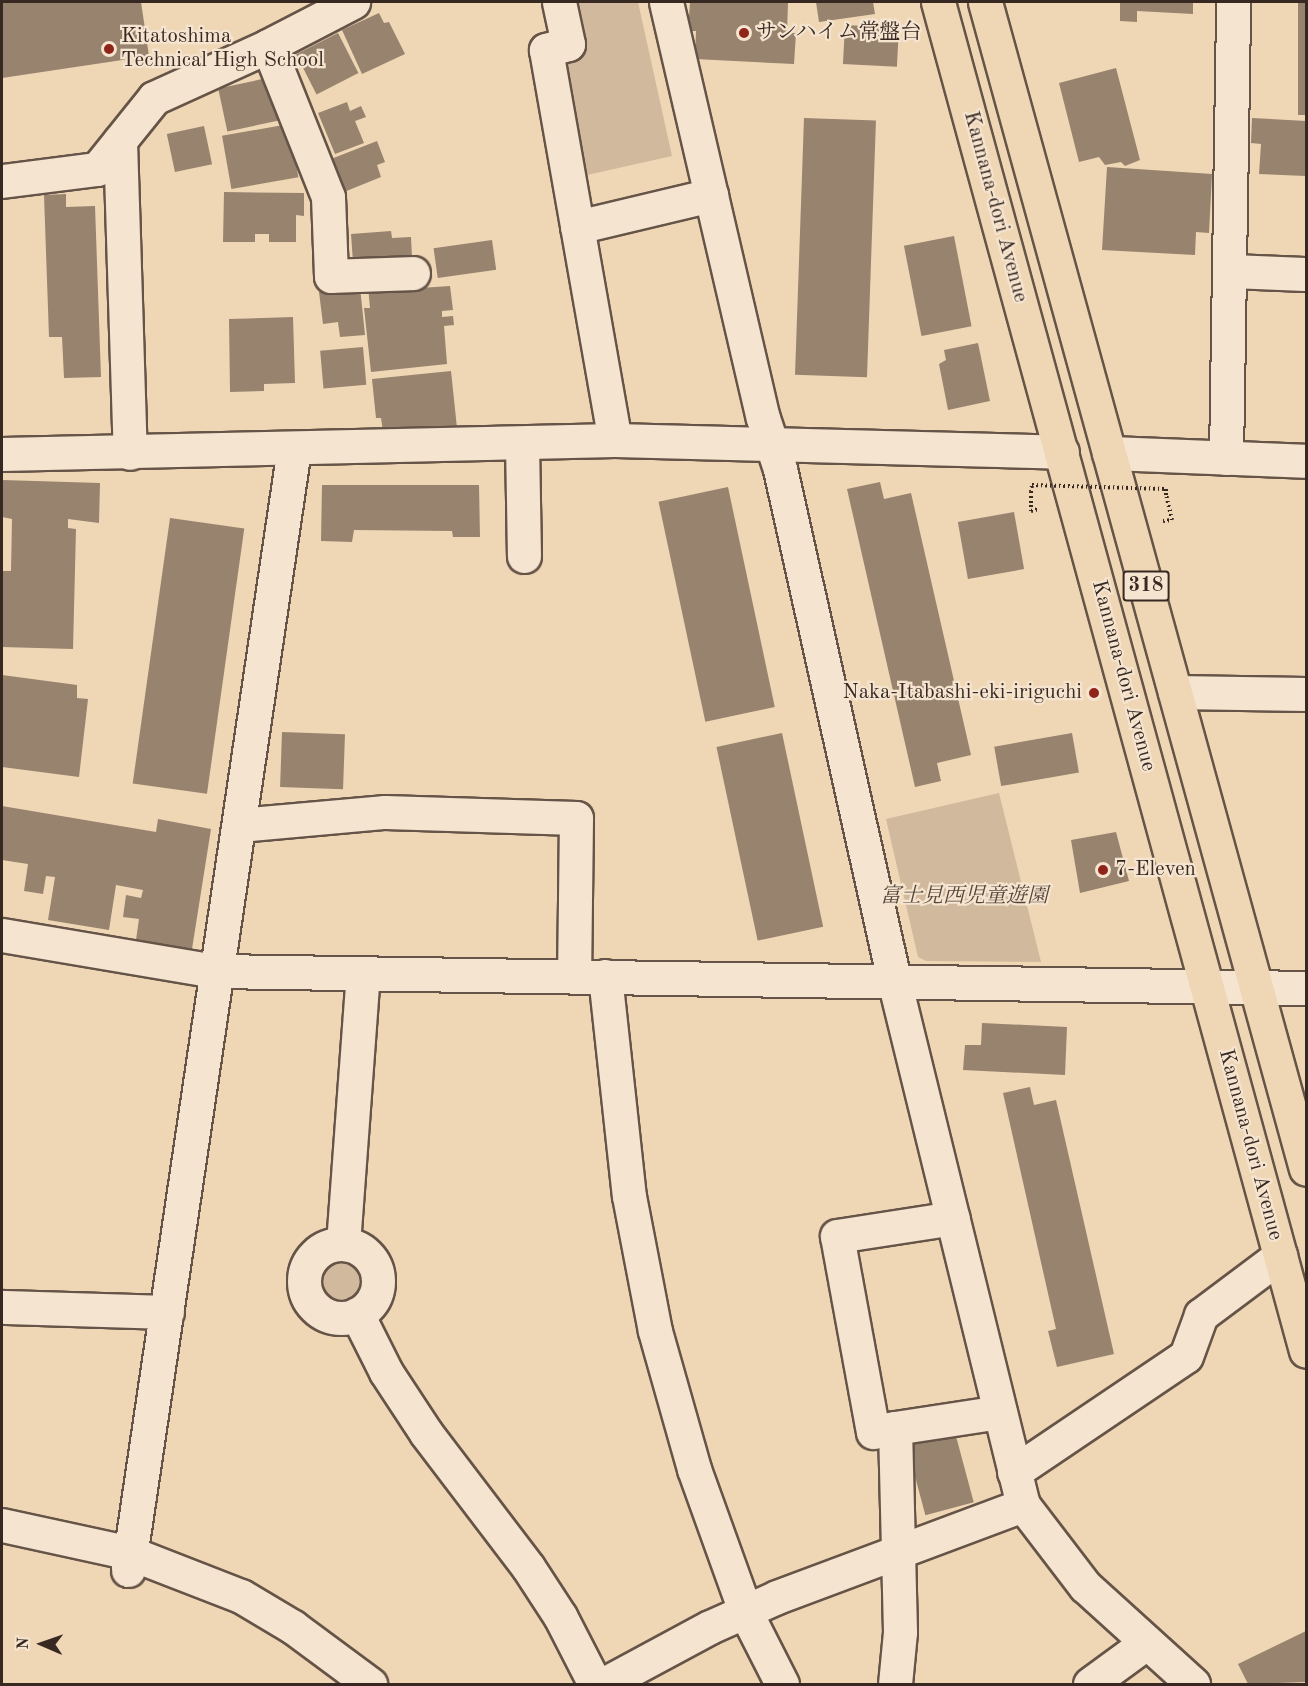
<!DOCTYPE html>
<html>
<head>
<meta charset="utf-8">
<style>
	body { margin:0 }
	#map { position:relative; width:1308px; height:1686px; overflow:hidden; background:#efd6b5; font-family:"Old Standard TT","Noto Serif JP",serif }
	div>[style] { position:absolute }
	.green>* { inset:0; background:#d0b99c }
	.round { border-radius:50% }
	.building>* { inset:0; background:#97836e; transform-origin:0 0 }
	.path>* { height:4px; margin-top:-2px; transform-origin:0; background:repeating-linear-gradient(90deg,#372922 0 1.5px,transparent 0 4.5px) }
	.roads { filter:drop-shadow(2px 0 #655447) drop-shadow(-2px 0 #655447) drop-shadow(0 2px #655447) drop-shadow(0 -2px #655447) }
	.minor>* { height:33px; margin:-16.5px; padding:0 16.5px; transform-origin:16.5px; border-radius:16.5px; background:#f5e4cf }
	.minor>.ring { margin:-16.5px; padding:0; box-sizing:content-box; background:none; border:33px solid #f5e4cf; border-radius:50% }
	.major>* { height:33px; margin:-16.5px; padding:0 16.5px; transform-origin:16.5px; border-radius:16.5px; background:#efd6b5 }
	.path-bridge>* { height:4px; margin-top:-2px; transform-origin:0; background:repeating-linear-gradient(90deg,#372922 0 1.5px,transparent 0 4.5px) }
	.dots>* { width:16px; height:16px; translate:-50% -50%; box-sizing:border-box; border:3px solid #f5e4cf; border-radius:50% }
	span { translate:-50% -50%; white-space:nowrap; text-align:center; line-height:1.15; -webkit-text-stroke:4.5px #f5e4cf; paint-order:stroke }
	.shield-label span { padding:2px 4px; background:#f5e4cf; border:2px solid; border-radius:4px; -webkit-text-stroke-width:0 }
	.shield-label { font-size:20px; color:#372922; font-weight:700 }
	.poi-label { font-size:21px; color:#372922 }
	.left { translate:0 -50%; text-align:left }
	.right { translate:-100% -50%; text-align:right }
	.street-label { font-size:21px; color:#372922 }
	.park-label { font-size:21px; color:#56463a; font-style:italic }
	.frame { position:absolute; inset:0; border:3px solid #372922; pointer-events:none }
	.north { position:absolute; left:12px; top:1614px; width:60px; height:60px; -webkit-text-stroke:4px #f5e4cf; paint-order:stroke; rotate:272deg; font-size:16px; font-weight:700; line-height:24px; text-align:center; color:#372922 }
	.north::after { content:''; display:block; margin:auto; width:21px; height:27px; background:#372922; clip-path:polygon(50% 0,100% 100%,50% 72%,0 100%) }
</style>
</head>
<body>
<div id="map">
	<div class="green">
		<i style="clip-path:polygon(573px 2px,638px 2px,672px 156px,587px 175px,566px 61px,585px 54px)"></i>
		<i style="clip-path:polygon(999px 793px,1041px 962px,926px 961px,918px 957px,886px 819px)"></i>
		<i class="round" style="left:318px;top:1256px;width:48px;height:48px"></i>
	</div>
	<div class="building">
		<i style="clip-path:polygon(2px 2px,141px 2px,149px 56px,2px 78px)"></i>
		<i style="clip-path:polygon(690px 2px,788px 3px,787px 33px,796px 33px,794px 64px,695px 59px,696px 31px,688px 31px)"></i>
		<i style="clip-path:polygon(816px 2px,873px 2px,875px 14px,819px 22px)"></i>
		<i style="clip-path:polygon(1120px 2px,1193px 2px,1193px 14px,1137px 11px,1137px 22px,1120px 21px)"></i>
		<i style="left:1298px;top:2px;width:8px;height:113px"></i>
		<i style="clip-path:polygon(379px 13px,384px 23px,389px 22px,405px 54px,362px 74px,342px 30px)"></i>
		<i style="left:845px;top:25px;width:54px;height:39px;rotate:3deg"></i>
		<i style="left:338px;top:33px;width:45px;height:47px;rotate:63deg"></i>
		<i style="clip-path:polygon(1116px 68px,1140px 160px,1125px 166px,1121px 162px,1105px 165px,1099px 157px,1079px 162px,1059px 83px)"></i>
		<i style="left:272px;top:77px;width:44px;height:55px;rotate:78deg"></i>
		<i style="clip-path:polygon(347px 102px,350px 111px,361px 106px,366px 117px,355px 121px,364px 143px,335px 154px,318px 113px)"></i>
		<i style="left:804px;top:118px;width:72px;height:257px;rotate:2deg"></i>
		<i style="clip-path:polygon(1252px 118px,1306px 121px,1306px 176px,1259px 174px,1261px 144px,1251px 143px)"></i>
		<i style="left:289px;top:124px;width:54px;height:68px;rotate:80deg"></i>
		<i style="left:204px;top:126px;width:39px;height:38px;rotate:78deg"></i>
		<i style="clip-path:polygon(377px 141px,385px 162px,377px 165px,381px 177px,344px 192px,331px 159px)"></i>
		<i style="clip-path:polygon(1107px 167px,1212px 174px,1209px 233px,1196px 232px,1195px 255px,1102px 250px)"></i>
		<i style="clip-path:polygon(224px 192px,304px 193px,304px 216px,296px 215px,296px 242px,269px 242px,269px 234px,255px 234px,255px 242px,223px 242px)"></i>
		<i style="clip-path:polygon(66px 194px,66px 207px,95px 206px,101px 377px,64px 378px,62px 337px,49px 337px,44px 195px)"></i>
		<i style="clip-path:polygon(391px 231px,392px 238px,411px 237px,412px 257px,353px 262px,351px 234px)"></i>
		<i style="left:954px;top:236px;width:92px;height:51px;rotate:79deg"></i>
		<i style="left:492px;top:240px;width:30px;height:59px;rotate:82deg"></i>
		<i style="clip-path:polygon(419px 281px,420px 288px,450px 286px,453px 310px,442px 311px,442px 317px,453px 316px,454px 325px,444px 326px,447px 364px,371px 372px,364px 308px,370px 308px,368px 286px)"></i>
		<i style="clip-path:polygon(360px 287px,365px 335px,340px 337px,338px 322px,323px 324px,319px 292px)"></i>
		<i style="clip-path:polygon(293px 317px,295px 383px,264px 384px,264px 391px,230px 392px,229px 319px)"></i>
		<i style="clip-path:polygon(978px 343px,990px 401px,948px 410px,939px 364px,946px 360px,944px 350px)"></i>
		<i style="left:363px;top:347px;width:38px;height:43px;rotate:85deg"></i>
		<i style="clip-path:polygon(451px 371px,457px 428px,383px 431px,381px 418px,376px 418px,372px 379px)"></i>
		<i style="clip-path:polygon(2px 480px,100px 483px,99px 523px,68px 519px,68px 528px,76px 529px,73px 649px,2px 647px,2px 571px,11px 571px,12px 519px,2px 517px)"></i>
		<i style="clip-path:polygon(880px 482px,884px 499px,911px 493px,971px 755px,937px 763px,941px 781px,915px 787px,847px 489px)"></i>
		<i style="clip-path:polygon(322px 485px,479px 485px,480px 537px,453px 537px,452px 531px,354px 530px,352px 542px,321px 541px)"></i>
		<i style="left:728px;top:487px;width:225px;height:71px;rotate:78deg"></i>
		<i style="left:1014px;top:512px;width:58px;height:57px;rotate:80deg"></i>
		<i style="left:170px;top:518px;width:75px;height:268px;rotate:8deg"></i>
		<i style="clip-path:polygon(2px 675px,77px 685px,77px 698px,88px 699px,79px 777px,2px 767px)"></i>
		<i style="left:282px;top:732px;width:63px;height:55px;rotate:2deg"></i>
		<i style="left:782px;top:733px;width:198px;height:67px;rotate:78deg"></i>
		<i style="left:1072px;top:733px;width:40px;height:79px;rotate:80deg"></i>
		<i style="clip-path:polygon(2px 806px,156px 832px,158px 819px,211px 829px,192px 949px,136px 940px,139px 919px,123px 917px,126px 895px,141px 898px,143px 890px,116px 885px,109px 930px,48px 920px,55px 877px,46px 876px,43px 894px,24px 891px,28px 864px,2px 860px)"></i>
		<i style="clip-path:polygon(1116px 832px,1129px 881px,1080px 893px,1071px 840px)"></i>
		<i style="clip-path:polygon(982px 1023px,1067px 1027px,1065px 1075px,963px 1070px,965px 1045px,981px 1045px)"></i>
		<i style="clip-path:polygon(1030px 1087px,1034px 1105px,1056px 1100px,1114px 1354px,1057px 1367px,1048px 1331px,1056px 1329px,1003px 1093px)"></i>
		<i style="left:953px;top:1425px;width:80px;height:50px;rotate:75deg"></i>
		<i style="clip-path:polygon(1306px 1631px,1306px 1682px,1248px 1684px,1238px 1664px)"></i>
	</div>
	<div class="path">
		<i style="left:1031px;top:492px;width:19px;rotate:90deg"></i>
		<i style="left:1031px;top:511px;width:8px;rotate:-14deg"></i>
		<i style="left:1163px;top:521px;width:9px;rotate:-6deg"></i>
		<i style="left:1172px;top:520px;width:26px;rotate:-103deg"></i>
	</div>
	<div class="roads">
		<div class="minor">
			<i style="left:559px;top:2px;width:43px;rotate:77.9deg"></i>
			<i style="left:568px;top:44px;width:23px;rotate:165deg"></i>
			<i style="left:546px;top:50px;width:396px;rotate:80deg"></i>
			<i style="left:666px;top:2px;width:427px;rotate:76.9deg"></i>
			<i style="left:763px;top:418px;width:54px;rotate:71.6deg"></i>
			<i style="left:780px;top:469px;width:524px;rotate:77.42deg"></i>
			<i style="left:894px;top:980px;width:541px;rotate:76.2deg"></i>
			<i style="left:1023px;top:1505px;width:102px;rotate:52.6deg"></i>
			<i style="left:1085px;top:1586px;width:146px;rotate:42.2deg"></i>
			<i style="left:268px;top:46px;width:162px;rotate:68.3deg"></i>
			<i style="left:328px;top:197px;width:79px;rotate:87.8deg"></i>
			<i style="left:331px;top:276px;width:82px;rotate:-2.1deg"></i>
			<i style="left:120px;top:141px;width:312px;rotate:88.2deg"></i>
			<i style="left:2px;top:181px;width:96px;rotate:-7.2deg"></i>
			<i style="left:97px;top:169px;width:91px;rotate:-51.2deg"></i>
			<i style="left:154px;top:98px;width:125px;rotate:-24.5deg"></i>
			<i style="left:268px;top:46px;width:96px;rotate:-27.4deg"></i>
			<i style="left:577px;top:227px;width:138px;rotate:-13.4deg"></i>
			<i style="left:1230px;top:271px;width:76px;rotate:2.3deg"></i>
			<i style="left:522px;top:443px;width:113px;rotate:89deg"></i>
			<i style="left:1109px;top:453px;width:197px;rotate:2.3deg"></i>
			<i style="left:2px;top:454px;width:613px;rotate:-1.31deg"></i>
			<i style="left:615px;top:440px;width:447px;rotate:1.5deg"></i>
			<i style="left:1226px;top:458px;width:456px;rotate:-89.1deg"></i>
			<i style="left:1175px;top:692px;width:131px;rotate:0.9deg"></i>
			<i style="left:239px;top:825px;width:147px;rotate:-5.1deg"></i>
			<i style="left:385px;top:812px;width:191px;rotate:1.8deg"></i>
			<i style="left:576px;top:818px;width:158px;rotate:90.7deg"></i>
			<i style="left:2px;top:935px;width:216px;rotate:9.6deg"></i>
			<i style="left:215px;top:971px;width:1091px;rotate:0.89deg"></i>
			<i style="left:605px;top:976px;width:221px;rotate:83.8deg"></i>
			<i style="left:629px;top:1196px;width:137px;rotate:79.1deg"></i>
			<i style="left:655px;top:1331px;width:143px;rotate:74.2deg"></i>
			<i style="left:694px;top:1469px;width:151px;rotate:70.2deg"></i>
			<i style="left:745px;top:1611px;width:82px;rotate:63.1deg"></i>
			<i style="left:343px;top:1244px;width:271px;rotate:-85.8deg"></i>
			<i class="ring" style="left:304px;top:1244px;width:41px;height:41px"></i>
			<i style="left:2px;top:1307px;width:165px;rotate:1.7deg"></i>
			<i style="left:357px;top:1314px;width:65px;rotate:63.4deg"></i>
			<i style="left:386px;top:1372px;width:73px;rotate:56.7deg"></i>
			<i style="left:426px;top:1433px;width:168px;rotate:52.7deg"></i>
			<i style="left:528px;top:1567px;width:59px;rotate:56.9deg"></i>
			<i style="left:560px;top:1616px;width:76px;rotate:62.8deg"></i>
			<i style="left:895px;top:1428px;width:106px;rotate:-8.7deg"></i>
			<i style="left:1014px;top:1472px;width:207px;rotate:-34deg"></i>
			<i style="left:1186px;top:1356px;width:44px;rotate:-69.9deg"></i>
			<i style="left:1201px;top:1315px;width:99px;rotate:-36.8deg"></i>
			<i style="left:2px;top:1525px;width:131px;rotate:12.3deg"></i>
			<i style="left:130px;top:1553px;width:119px;rotate:21.2deg"></i>
			<i style="left:241px;top:1596px;width:61px;rotate:30.8deg"></i>
			<i style="left:293px;top:1627px;width:96px;rotate:36.5deg"></i>
			<i style="left:128px;top:1570px;width:1133px;rotate:-81.58deg"></i>
			<i style="left:604px;top:1684px;width:120px;rotate:-28.3deg"></i>
			<i style="left:710px;top:1627px;width:73px;rotate:-24.1deg"></i>
			<i style="left:777px;top:1597px;width:263px;rotate:-20.5deg"></i>
			<i style="left:895px;top:1684px;width:52px;rotate:-84.5deg"></i>
			<i style="left:900px;top:1632px;width:204px;rotate:-91.4deg"></i>
			<i style="left:895px;top:1428px;width:22px;rotate:170deg"></i>
			<i style="left:873px;top:1432px;width:199px;rotate:-100.4deg"></i>
			<i style="left:837px;top:1236px;width:117px;rotate:-8.8deg"></i>
			<i style="left:1090px;top:1684px;width:69px;rotate:-36.2deg"></i>
		</div>
		<div class="major">
			<i style="left:938px;top:2px;width:1398px;rotate:74.74deg"></i>
			<i style="left:985px;top:2px;width:1210px;rotate:74.62deg"></i>
		</div>
	</div>
	<div class="path-bridge">
		<i style="left:1031px;top:492px;width:7px;rotate:-82deg"></i>
		<i style="left:1032px;top:485px;width:134px;rotate:1.7deg"></i>
		<i style="left:1166px;top:489px;width:6px;rotate:90deg"></i>
	</div>
	<div class="dots">
		<i style="left:744px;top:33px;background:#8f2418"></i>
		<i style="left:109px;top:49px;background:#8f2418"></i>
		<i style="left:1094px;top:693px;background:#8f2418"></i>
		<i style="left:1103px;top:870px;background:#8f2418"></i>
	</div>
	<div class="shield-label">
		<span style="left:1146px;top:586px">318</span>
	</div>
	<div class="poi-label">
		<span class="left" style="left:756px;top:33px">サンハイム常盤台</span>
		<span class="left" style="left:121px;top:49px">Kitatoshima<br>Technical High School</span>
		<span class="right" style="left:1082px;top:693px">Naka-Itabashi-eki-iriguchi</span>
		<span class="left" style="left:1115px;top:870px">7-Eleven</span>
	</div>
	<div class="street-label">
		<span style="left:995px;top:207px;rotate:75deg">Kannana-dori Avenue</span>
		<span style="left:1123px;top:676px;rotate:75deg">Kannana-dori Avenue</span>
		<span style="left:1250px;top:1145px;rotate:75deg">Kannana-dori Avenue</span>
	</div>
	<div class="park-label">
		<span style="left:964px;top:897px">富士見西児童遊園</span>
	</div>
	<div class="frame"></div>
	<div class="north">N</div>
</div>
</body>
</html>
